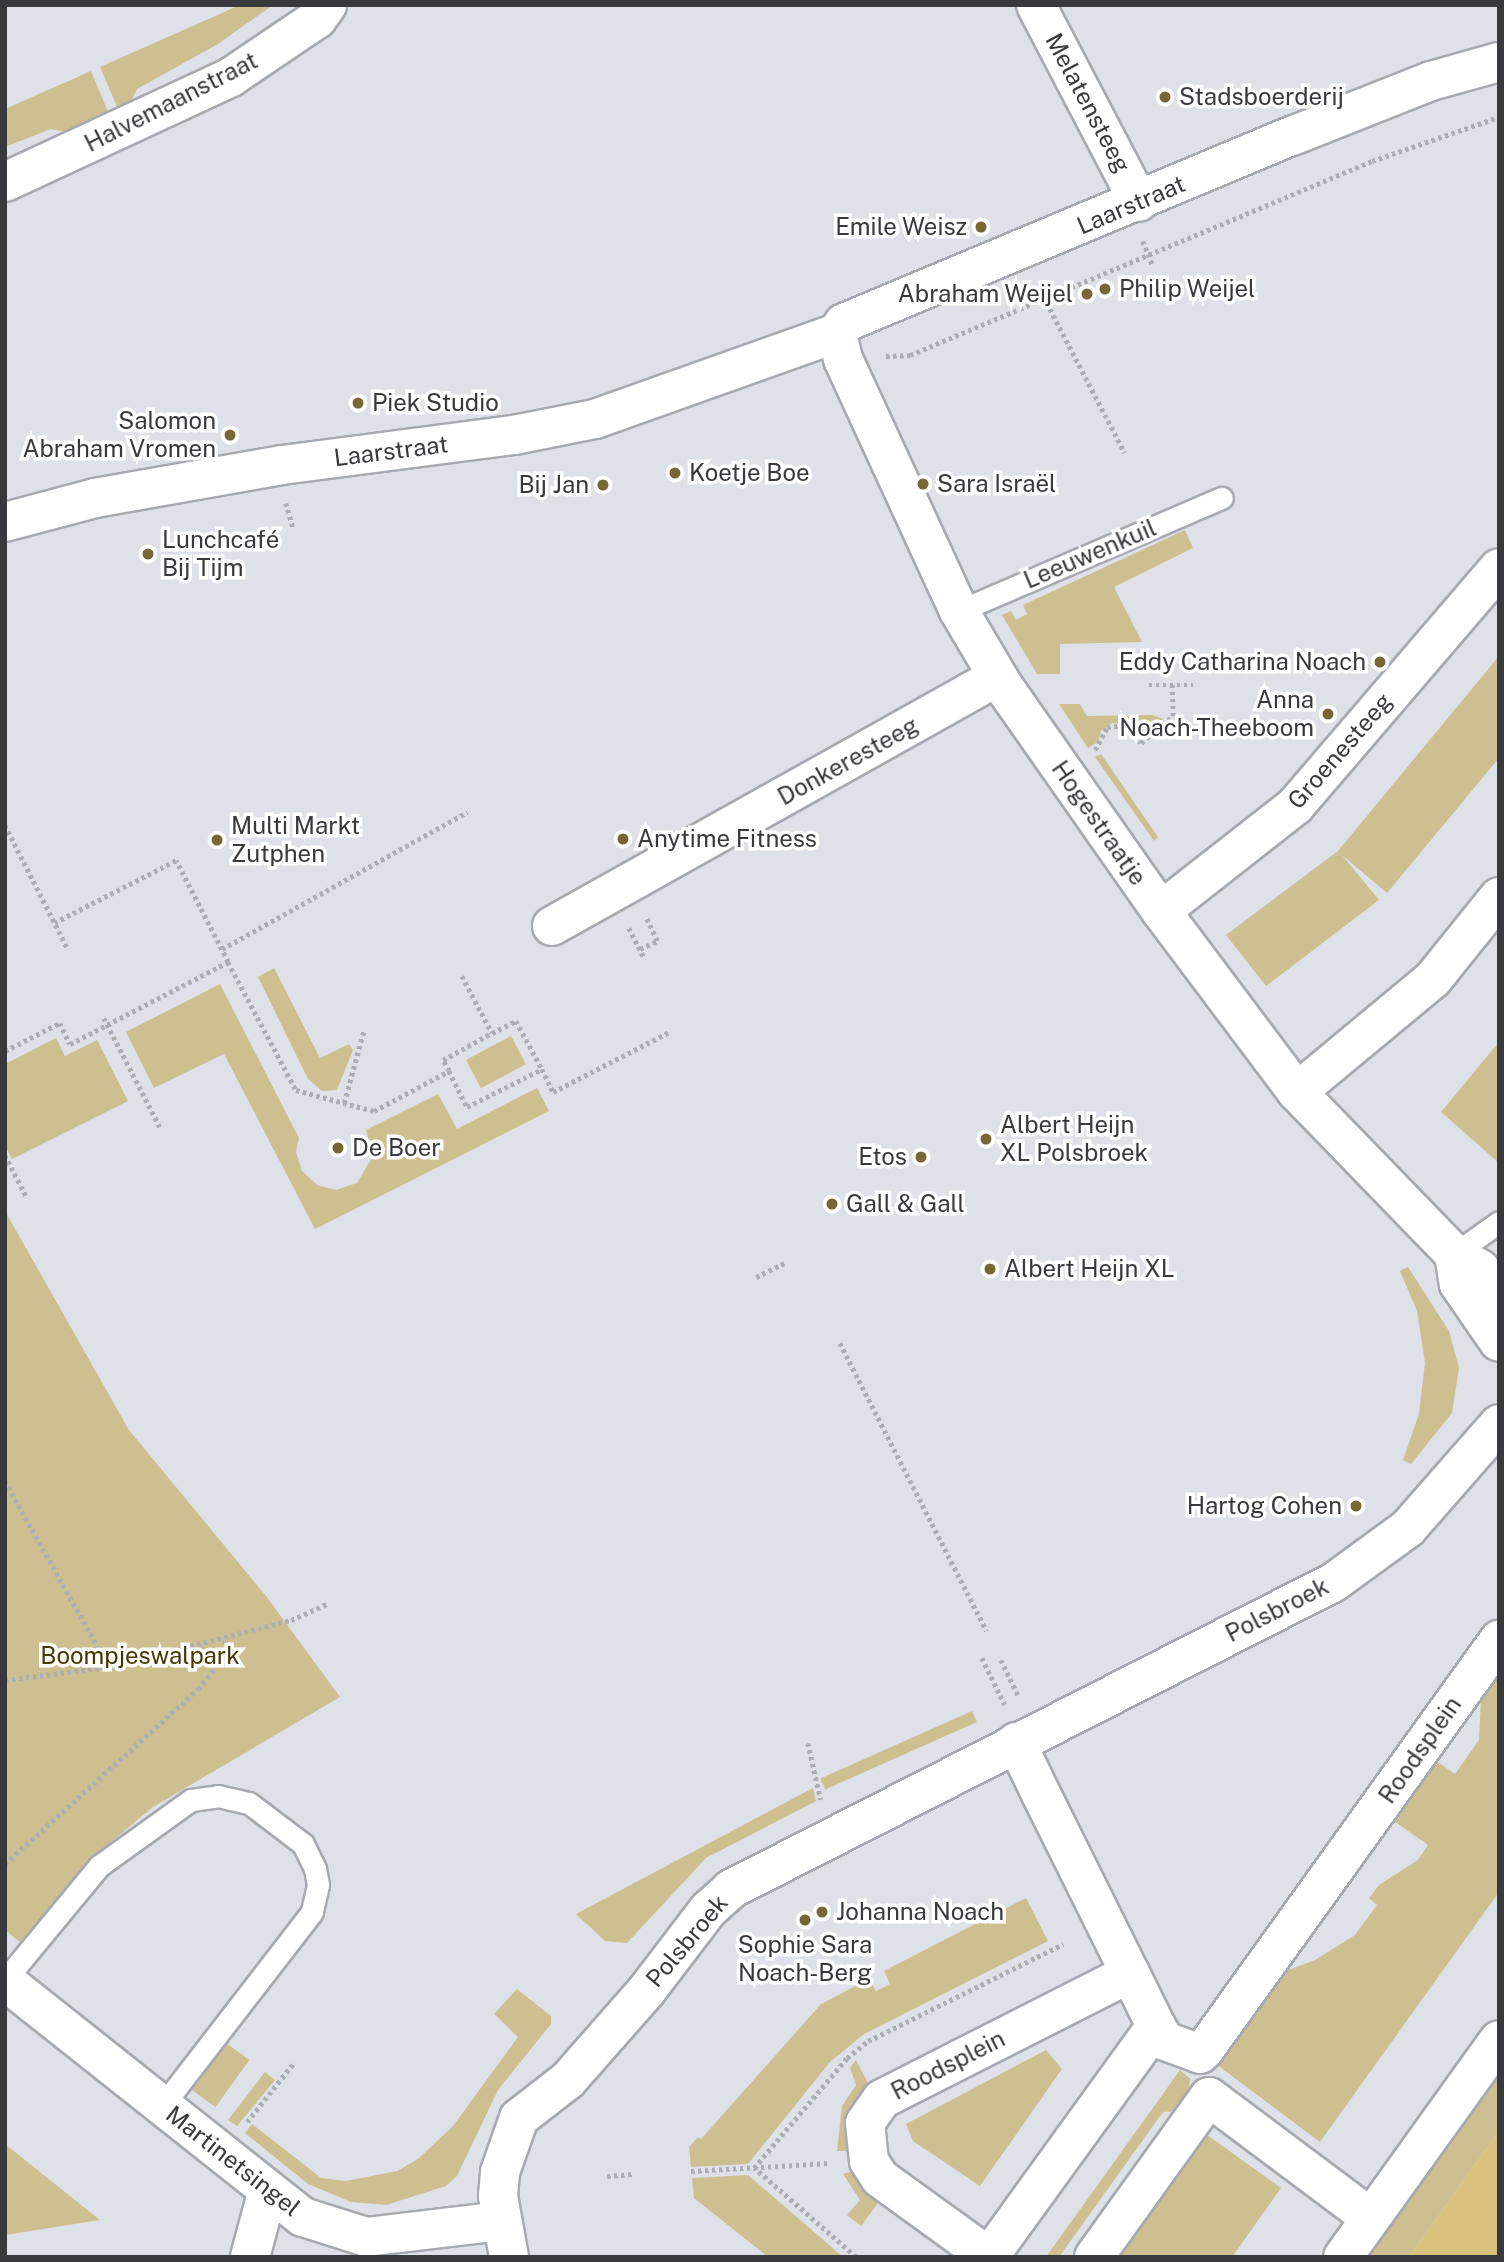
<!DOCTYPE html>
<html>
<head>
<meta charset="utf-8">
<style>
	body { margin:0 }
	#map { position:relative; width:1504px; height:2262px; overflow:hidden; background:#dee1e8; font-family:"Public Sans",sans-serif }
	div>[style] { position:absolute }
	.green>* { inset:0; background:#cebf91; transform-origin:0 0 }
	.water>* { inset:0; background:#d7c17d }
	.path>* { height:4.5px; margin-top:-2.25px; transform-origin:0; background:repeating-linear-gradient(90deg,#abaeb3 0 3.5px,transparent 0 7px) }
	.roads { filter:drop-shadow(2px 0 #a6a9b0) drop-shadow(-2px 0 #a6a9b0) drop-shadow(0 2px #a6a9b0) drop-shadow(0 -2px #a6a9b0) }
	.lane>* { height:21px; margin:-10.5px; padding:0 10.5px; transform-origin:10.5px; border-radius:10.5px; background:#fff }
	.street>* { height:38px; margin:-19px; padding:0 19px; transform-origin:19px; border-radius:19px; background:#fff }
	.secondary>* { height:38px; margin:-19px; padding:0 19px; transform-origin:19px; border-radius:19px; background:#fff }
	.dots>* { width:19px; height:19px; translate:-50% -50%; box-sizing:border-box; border:4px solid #fff; border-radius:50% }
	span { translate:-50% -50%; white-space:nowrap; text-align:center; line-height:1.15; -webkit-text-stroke:7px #fff; paint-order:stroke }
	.poi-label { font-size:24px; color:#38393c }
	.left { translate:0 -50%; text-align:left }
	.right { translate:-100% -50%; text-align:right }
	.street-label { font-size:24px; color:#38393c }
	.park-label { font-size:24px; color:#463700 }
	.frame { position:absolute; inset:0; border:7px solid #38393c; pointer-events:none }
</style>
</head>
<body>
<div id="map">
	<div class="green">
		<i style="clip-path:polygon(240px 5px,273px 5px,218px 44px,137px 89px,129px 106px,119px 111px,100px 67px)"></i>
		<i style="clip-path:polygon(91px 71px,109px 114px,69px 133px,51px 129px,5px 147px,5px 109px)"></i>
		<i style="clip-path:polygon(1185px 530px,1193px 548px,1114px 587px,1142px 642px,1060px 644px,1060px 674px,1037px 674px,1002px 615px,1011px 611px,1016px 620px,1027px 614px,1023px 605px)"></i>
		<i style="clip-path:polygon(1499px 656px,1499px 758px,1387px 893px,1342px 855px,1379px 900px,1266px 986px,1226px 935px,1338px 851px)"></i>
		<i style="clip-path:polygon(1059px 704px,1080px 704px,1087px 716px,1153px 715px,1163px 719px,1142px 737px,1132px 725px,1112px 723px,1101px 731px,1098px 742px,1088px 748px)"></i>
		<i style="clip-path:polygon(1101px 754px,1158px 837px,1154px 841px,1095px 757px)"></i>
		<i style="clip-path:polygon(274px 968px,320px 1058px,349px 1044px,353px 1050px,337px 1090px,322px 1091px,308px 1079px,258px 977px)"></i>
		<i style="clip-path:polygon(220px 984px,299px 1138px,296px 1152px,302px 1171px,317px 1185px,336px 1190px,357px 1183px,373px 1156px,366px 1130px,438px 1094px,457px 1129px,537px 1088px,549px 1111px,315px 1229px,224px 1054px,154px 1088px,126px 1032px)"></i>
		<i style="left:511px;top:1036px;width:32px;height:51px;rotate:62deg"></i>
		<i style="clip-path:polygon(56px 1038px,65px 1056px,97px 1040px,128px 1101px,12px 1159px,5px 1146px,5px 1064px)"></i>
		<i style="clip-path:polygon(1499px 1042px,1499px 1163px,1441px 1112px)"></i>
		<i style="clip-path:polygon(5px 1211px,129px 1430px,266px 1596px,340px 1697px,153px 1807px,92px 1858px,21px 1943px,5px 1930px)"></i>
		<i style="clip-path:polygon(1408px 1267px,1449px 1331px,1459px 1368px,1452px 1413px,1411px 1464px,1403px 1460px,1419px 1414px,1425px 1363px,1417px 1311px,1400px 1271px)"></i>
		<i style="clip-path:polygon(1499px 1669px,1499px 1892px,1320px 2142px,1216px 2064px,1280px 1973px,1315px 1960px,1355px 1935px,1377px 1905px,1369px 1898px,1379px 1885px,1418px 1860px,1428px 1845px,1391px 1819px,1429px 1756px,1455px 1774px,1479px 1740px,1481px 1697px)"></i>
		<i style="left:972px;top:1711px;width:12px;height:166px;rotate:66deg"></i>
		<i style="clip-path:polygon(813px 1788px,816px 1801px,706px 1858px,627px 1943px,605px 1941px,576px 1914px)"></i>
		<i style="clip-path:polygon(1026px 1898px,1048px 1941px,864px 2034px,830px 2062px,748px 2164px,691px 2167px,689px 2147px,698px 2137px,701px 2139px,821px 2004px,869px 1979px,876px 1991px,890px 1984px,884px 1971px)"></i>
		<i style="clip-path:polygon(517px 1989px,551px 2016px,551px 2024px,498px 2090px,457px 2176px,446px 2186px,386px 2205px,351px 2202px,308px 2184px,245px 2133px,252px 2124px,321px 2178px,346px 2181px,397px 2171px,418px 2159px,453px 2126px,518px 2037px,494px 2014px)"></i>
		<i style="left:226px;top:2043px;width:29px;height:58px;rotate:36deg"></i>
		<i style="clip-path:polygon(1046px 2050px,1062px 2069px,980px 2186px,913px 2141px,906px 2124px)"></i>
		<i style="clip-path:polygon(856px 2060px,870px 2087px,851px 2110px,847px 2151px,837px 2151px,842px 2106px,856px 2085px,850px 2068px)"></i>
		<i style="clip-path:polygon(1499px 2067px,1499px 2131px,1409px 2257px,1363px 2257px)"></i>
		<i style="clip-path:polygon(1180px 2070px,1190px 2079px,1187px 2101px,1179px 2111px,1163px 2112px,1059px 2257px,1046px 2257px)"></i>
		<i style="clip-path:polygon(265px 2072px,275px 2080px,237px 2126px,228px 2120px)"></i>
		<i style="clip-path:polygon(1203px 2132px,1281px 2188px,1232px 2257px,1113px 2257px)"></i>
		<i style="clip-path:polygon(5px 2144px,100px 2220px,5px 2235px)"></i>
		<i style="clip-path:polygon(853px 2171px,878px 2203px,861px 2226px,847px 2215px,860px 2200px,843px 2174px)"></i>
		<i style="clip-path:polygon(748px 2175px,843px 2257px,768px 2257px,694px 2198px,692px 2178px)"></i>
	</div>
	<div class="water">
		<i style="clip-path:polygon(1499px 2131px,1499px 2257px,1409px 2257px)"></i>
	</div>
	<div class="path">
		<i style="left:1143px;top:241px;width:27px;rotate:68deg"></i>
		<i style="left:1050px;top:309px;width:162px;rotate:62.5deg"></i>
		<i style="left:886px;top:356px;width:24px;rotate:-2deg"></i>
		<i style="left:910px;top:355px;width:501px;rotate:-22.78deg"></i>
		<i style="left:1372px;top:161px;width:134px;rotate:-19.1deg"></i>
		<i style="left:286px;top:503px;width:25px;rotate:74deg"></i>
		<i style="left:1149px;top:685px;width:44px"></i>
		<i style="left:1095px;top:750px;width:26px;rotate:-62deg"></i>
		<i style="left:1107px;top:727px;width:19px;rotate:-6deg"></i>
		<i style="left:1126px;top:725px;width:23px;rotate:50deg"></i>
		<i style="left:1141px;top:743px;width:42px;rotate:-40.2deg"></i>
		<i style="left:1173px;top:716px;width:31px;rotate:-92deg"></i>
		<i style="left:5px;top:825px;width:139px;rotate:63.1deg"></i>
		<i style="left:629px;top:928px;width:34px;rotate:63deg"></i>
		<i style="left:222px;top:949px;width:281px;rotate:-29.2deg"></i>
		<i style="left:640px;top:949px;width:19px;rotate:-25deg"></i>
		<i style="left:657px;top:941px;width:26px;rotate:-115deg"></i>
		<i style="left:228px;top:962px;width:145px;rotate:62deg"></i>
		<i style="left:296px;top:1090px;width:81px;rotate:15.1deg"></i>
		<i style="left:374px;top:1111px;width:85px;rotate:-28.1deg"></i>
		<i style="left:449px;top:1071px;width:40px;rotate:63.4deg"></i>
		<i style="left:467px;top:1107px;width:84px;rotate:-26.9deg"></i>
		<i style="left:542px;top:1069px;width:25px;rotate:64deg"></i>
		<i style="left:553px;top:1092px;width:133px;rotate:-27.3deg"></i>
		<i style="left:462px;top:976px;width:64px;rotate:62.2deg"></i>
		<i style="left:492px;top:1033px;width:27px;rotate:-27deg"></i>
		<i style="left:516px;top:1021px;width:55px;rotate:61.6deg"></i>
		<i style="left:104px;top:1018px;width:125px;rotate:62.8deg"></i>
		<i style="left:5px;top:1051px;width:62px;rotate:-27deg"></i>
		<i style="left:60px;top:1023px;width:23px;rotate:65deg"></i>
		<i style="left:70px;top:1044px;width:178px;rotate:-27.4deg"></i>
		<i style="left:228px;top:962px;width:114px;rotate:-117.2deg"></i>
		<i style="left:176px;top:861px;width:136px;rotate:152.9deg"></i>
		<i style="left:449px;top:1071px;width:13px;rotate:-119deg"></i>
		<i style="left:443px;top:1060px;width:56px;rotate:-28.9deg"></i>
		<i style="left:344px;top:1103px;width:76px;rotate:-74.7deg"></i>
		<i style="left:5px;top:1155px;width:46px;rotate:62.9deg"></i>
		<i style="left:756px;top:1277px;width:34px;rotate:-26deg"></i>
		<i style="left:840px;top:1343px;width:323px;rotate:63deg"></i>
		<i style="left:5px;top:1481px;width:213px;rotate:60.8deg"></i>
		<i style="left:982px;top:1658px;width:52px;rotate:63.9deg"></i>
		<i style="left:1001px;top:1660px;width:41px;rotate:64.1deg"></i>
		<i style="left:5px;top:1680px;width:105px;rotate:-7.1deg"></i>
		<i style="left:109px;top:1667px;width:188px;rotate:-14.5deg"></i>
		<i style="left:291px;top:1620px;width:39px;rotate:-24deg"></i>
		<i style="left:808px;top:1743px;width:58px;rotate:77.2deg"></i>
		<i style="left:5px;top:1864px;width:261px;rotate:-42.2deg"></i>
		<i style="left:198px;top:1689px;width:32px;rotate:-51deg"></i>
		<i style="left:218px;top:1664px;width:29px;rotate:-72deg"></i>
		<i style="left:247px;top:2122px;width:74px;rotate:-51.6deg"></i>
		<i style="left:691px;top:2171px;width:138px;rotate:-3.3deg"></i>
		<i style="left:607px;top:2176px;width:27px;rotate:-4deg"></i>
		<i style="left:856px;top:2257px;width:135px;rotate:-138.9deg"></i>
		<i style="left:754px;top:2168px;width:144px;rotate:-49.8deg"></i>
		<i style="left:847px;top:2058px;width:27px;rotate:-39deg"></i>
		<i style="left:868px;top:2041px;width:218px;rotate:-26.4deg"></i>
	</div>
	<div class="roads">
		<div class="lane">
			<i style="left:959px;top:611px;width:286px;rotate:-23.3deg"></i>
			<i style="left:1454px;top:1254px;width:55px;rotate:-35.4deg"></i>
			<i style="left:5px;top:1980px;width:148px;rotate:-50.5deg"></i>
			<i style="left:99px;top:1866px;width:113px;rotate:-35.7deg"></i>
			<i style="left:191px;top:1800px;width:27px;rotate:-8deg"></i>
			<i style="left:218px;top:1796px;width:32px;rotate:13deg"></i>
			<i style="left:249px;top:1803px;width:68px;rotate:37.2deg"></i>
			<i style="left:303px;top:1844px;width:28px;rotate:64deg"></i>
			<i style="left:315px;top:1869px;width:16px;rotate:79deg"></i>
			<i style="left:318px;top:1885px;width:28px;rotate:103deg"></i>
			<i style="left:312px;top:1912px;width:245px;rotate:127.7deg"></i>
		</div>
		<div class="street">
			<i style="left:1036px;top:5px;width:222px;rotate:62.4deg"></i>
			<i style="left:5px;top:182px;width:249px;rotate:-24.9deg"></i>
			<i style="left:231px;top:77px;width:104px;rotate:-34deg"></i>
			<i style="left:317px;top:19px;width:17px;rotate:-54deg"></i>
			<i style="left:837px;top:333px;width:27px;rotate:77deg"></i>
			<i style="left:843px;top:359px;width:277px;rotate:65.3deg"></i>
			<i style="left:959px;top:611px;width:88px;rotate:59.4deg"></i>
			<i style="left:1004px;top:687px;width:274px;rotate:55deg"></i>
			<i style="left:1161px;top:911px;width:226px;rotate:53.1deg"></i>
			<i style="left:1297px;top:1092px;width:226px;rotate:45.9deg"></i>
			<i style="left:1454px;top:1254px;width:30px;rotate:30deg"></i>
			<i style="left:1480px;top:1269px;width:31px;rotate:53deg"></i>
			<i style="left:5px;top:522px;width:93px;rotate:-14.9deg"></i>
			<i style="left:95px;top:498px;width:190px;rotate:-10deg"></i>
			<i style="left:282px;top:465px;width:234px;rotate:-7.4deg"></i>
			<i style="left:514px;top:435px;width:83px;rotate:-11.2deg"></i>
			<i style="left:595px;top:419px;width:257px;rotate:-19.6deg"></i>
			<i style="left:837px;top:333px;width:12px;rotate:-55deg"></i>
			<i style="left:844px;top:323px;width:485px;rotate:-22.7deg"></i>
			<i style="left:1292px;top:136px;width:149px;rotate:-21.6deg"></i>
			<i style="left:1431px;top:81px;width:71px;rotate:-15.6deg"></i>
			<i style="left:1161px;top:911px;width:170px;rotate:-38.1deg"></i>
			<i style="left:1295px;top:806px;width:313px;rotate:-49.4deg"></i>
			<i style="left:552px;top:926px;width:510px;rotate:-29.23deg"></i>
			<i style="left:1297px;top:1092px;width:177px;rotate:-39.7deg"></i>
			<i style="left:1433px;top:979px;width:105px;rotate:-51.2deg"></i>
			<i style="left:1454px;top:1254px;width:30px;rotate:81deg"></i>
			<i style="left:1459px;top:1284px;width:70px;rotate:55.4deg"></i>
			<i style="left:1016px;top:1742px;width:58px;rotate:64.3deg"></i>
			<i style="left:1041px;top:1794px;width:200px;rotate:63.6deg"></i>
			<i style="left:1130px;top:1973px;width:59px;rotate:63.9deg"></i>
			<i style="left:1156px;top:2026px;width:285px;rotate:125.9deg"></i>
			<i style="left:989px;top:2257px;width:135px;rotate:-144.1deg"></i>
			<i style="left:880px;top:2178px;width:20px;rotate:-123deg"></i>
			<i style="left:869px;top:2161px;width:38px;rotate:-96deg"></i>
			<i style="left:865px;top:2123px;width:29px;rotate:-55deg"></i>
			<i style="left:882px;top:2099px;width:278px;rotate:-26.9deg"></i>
			<i style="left:5px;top:1981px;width:380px;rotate:38.4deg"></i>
			<i style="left:303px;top:2217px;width:66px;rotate:17.6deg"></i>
			<i style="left:366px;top:2237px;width:135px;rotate:-6.8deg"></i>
			<i style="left:1156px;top:2026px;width:17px;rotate:59deg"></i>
			<i style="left:1165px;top:2041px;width:37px;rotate:20deg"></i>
			<i style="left:1200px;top:2054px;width:7px;rotate:-45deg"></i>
			<i style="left:1205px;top:2049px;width:504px;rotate:-54.29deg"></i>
			<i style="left:250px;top:2257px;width:69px;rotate:-75deg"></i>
			<i style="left:509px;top:2257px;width:62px;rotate:-100.2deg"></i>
			<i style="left:498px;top:2196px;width:24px;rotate:-85deg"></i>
			<i style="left:500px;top:2172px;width:57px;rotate:-70.6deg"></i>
			<i style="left:519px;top:2118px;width:62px;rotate:-37.8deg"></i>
			<i style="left:568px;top:2080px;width:120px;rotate:-48.7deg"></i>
			<i style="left:647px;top:1990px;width:101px;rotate:-52.7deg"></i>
			<i style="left:708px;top:1910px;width:31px;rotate:-42deg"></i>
			<i style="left:731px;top:1889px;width:677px;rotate:-26.98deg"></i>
			<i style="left:1334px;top:1582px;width:92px;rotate:-36.1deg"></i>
			<i style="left:1408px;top:1528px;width:138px;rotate:-48.8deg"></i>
			<i style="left:1094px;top:2257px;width:197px;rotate:-54.3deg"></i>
			<i style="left:1209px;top:2097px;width:202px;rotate:36.8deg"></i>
		</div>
		<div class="secondary">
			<i style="left:1343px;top:2257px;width:267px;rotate:-54.3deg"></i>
		</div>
	</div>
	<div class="dots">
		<i style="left:1165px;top:97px;background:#776735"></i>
		<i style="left:981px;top:227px;background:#776735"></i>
		<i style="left:1105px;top:289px;background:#776735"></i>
		<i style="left:1087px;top:294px;background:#776735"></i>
		<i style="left:358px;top:403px;background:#776735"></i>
		<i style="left:230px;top:435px;background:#776735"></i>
		<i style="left:675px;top:473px;background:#776735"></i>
		<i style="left:923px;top:484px;background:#776735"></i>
		<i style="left:603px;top:485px;background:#776735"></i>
		<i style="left:148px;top:554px;background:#776735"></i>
		<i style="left:1380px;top:662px;background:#776735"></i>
		<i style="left:1328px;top:714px;background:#776735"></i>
		<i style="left:623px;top:839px;background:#776735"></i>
		<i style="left:217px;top:840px;background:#776735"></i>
		<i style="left:986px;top:1139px;background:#776735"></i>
		<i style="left:338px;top:1148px;background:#776735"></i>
		<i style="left:921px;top:1157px;background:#776735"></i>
		<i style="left:832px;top:1204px;background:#776735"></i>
		<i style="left:990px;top:1269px;background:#776735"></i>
		<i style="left:1356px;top:1506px;background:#776735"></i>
		<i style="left:822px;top:1912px;background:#776735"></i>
		<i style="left:805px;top:1920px;background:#776735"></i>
	</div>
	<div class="poi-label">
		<span class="left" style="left:1179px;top:97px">Stadsboerderij</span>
		<span class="right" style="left:967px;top:227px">Emile Weisz</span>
		<span class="left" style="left:1119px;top:289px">Philip Weijel</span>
		<span class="right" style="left:1073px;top:294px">Abraham Weijel</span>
		<span class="left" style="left:372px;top:403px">Piek Studio</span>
		<span class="right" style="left:216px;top:435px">Salomon<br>Abraham Vromen</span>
		<span class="left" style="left:689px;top:473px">Koetje Boe</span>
		<span class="left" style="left:937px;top:484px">Sara Israël</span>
		<span class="right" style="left:589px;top:485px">Bij Jan</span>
		<span class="left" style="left:162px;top:554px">Lunchcafé<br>Bij Tijm</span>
		<span class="right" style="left:1366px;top:662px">Eddy Catharina Noach</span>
		<span class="right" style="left:1314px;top:714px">Anna<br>Noach-Theeboom</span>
		<span class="left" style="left:231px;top:840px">Multi Markt<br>Zutphen</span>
		<span class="left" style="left:637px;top:839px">Anytime Fitness</span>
		<span class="left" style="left:1000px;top:1139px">Albert Heijn<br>XL Polsbroek</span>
		<span class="left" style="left:352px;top:1148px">De Boer</span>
		<span class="right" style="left:907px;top:1157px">Etos</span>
		<span class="left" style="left:846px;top:1204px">Gall &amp; Gall</span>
		<span class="left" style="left:1004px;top:1269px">Albert Heijn XL</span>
		<span class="right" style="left:1342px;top:1506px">Hartog Cohen</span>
		<span class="left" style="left:836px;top:1912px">Johanna Noach</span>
		<span style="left:805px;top:1959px">Sophie Sara<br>Noach-Berg</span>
	</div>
	<div class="street-label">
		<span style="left:171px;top:102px;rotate:-27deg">Halvemaanstraat</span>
		<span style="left:1088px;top:103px;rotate:62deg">Melatensteeg</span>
		<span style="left:1131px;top:205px;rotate:-23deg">Laarstraat</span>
		<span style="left:391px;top:451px;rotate:-7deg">Laarstraat</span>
		<span style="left:1090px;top:554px;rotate:-23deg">Leeuwenkuil</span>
		<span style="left:1340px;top:751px;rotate:-49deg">Groenesteeg</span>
		<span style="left:848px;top:761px;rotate:-29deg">Donkeresteeg</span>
		<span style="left:1099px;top:823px;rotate:55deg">Hogestraatje</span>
		<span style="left:1277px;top:1610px;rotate:-27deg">Polsbroek</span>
		<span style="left:1420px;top:1750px;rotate:-55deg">Roodsplein</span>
		<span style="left:687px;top:1941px;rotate:-50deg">Polsbroek</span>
		<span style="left:948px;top:2065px;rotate:-27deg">Roodsplein</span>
		<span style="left:233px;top:2161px;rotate:38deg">Martinetsingel</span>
	</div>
	<div class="park-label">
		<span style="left:140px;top:1656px">Boompjeswalpark</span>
	</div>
	<div class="frame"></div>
</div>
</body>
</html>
